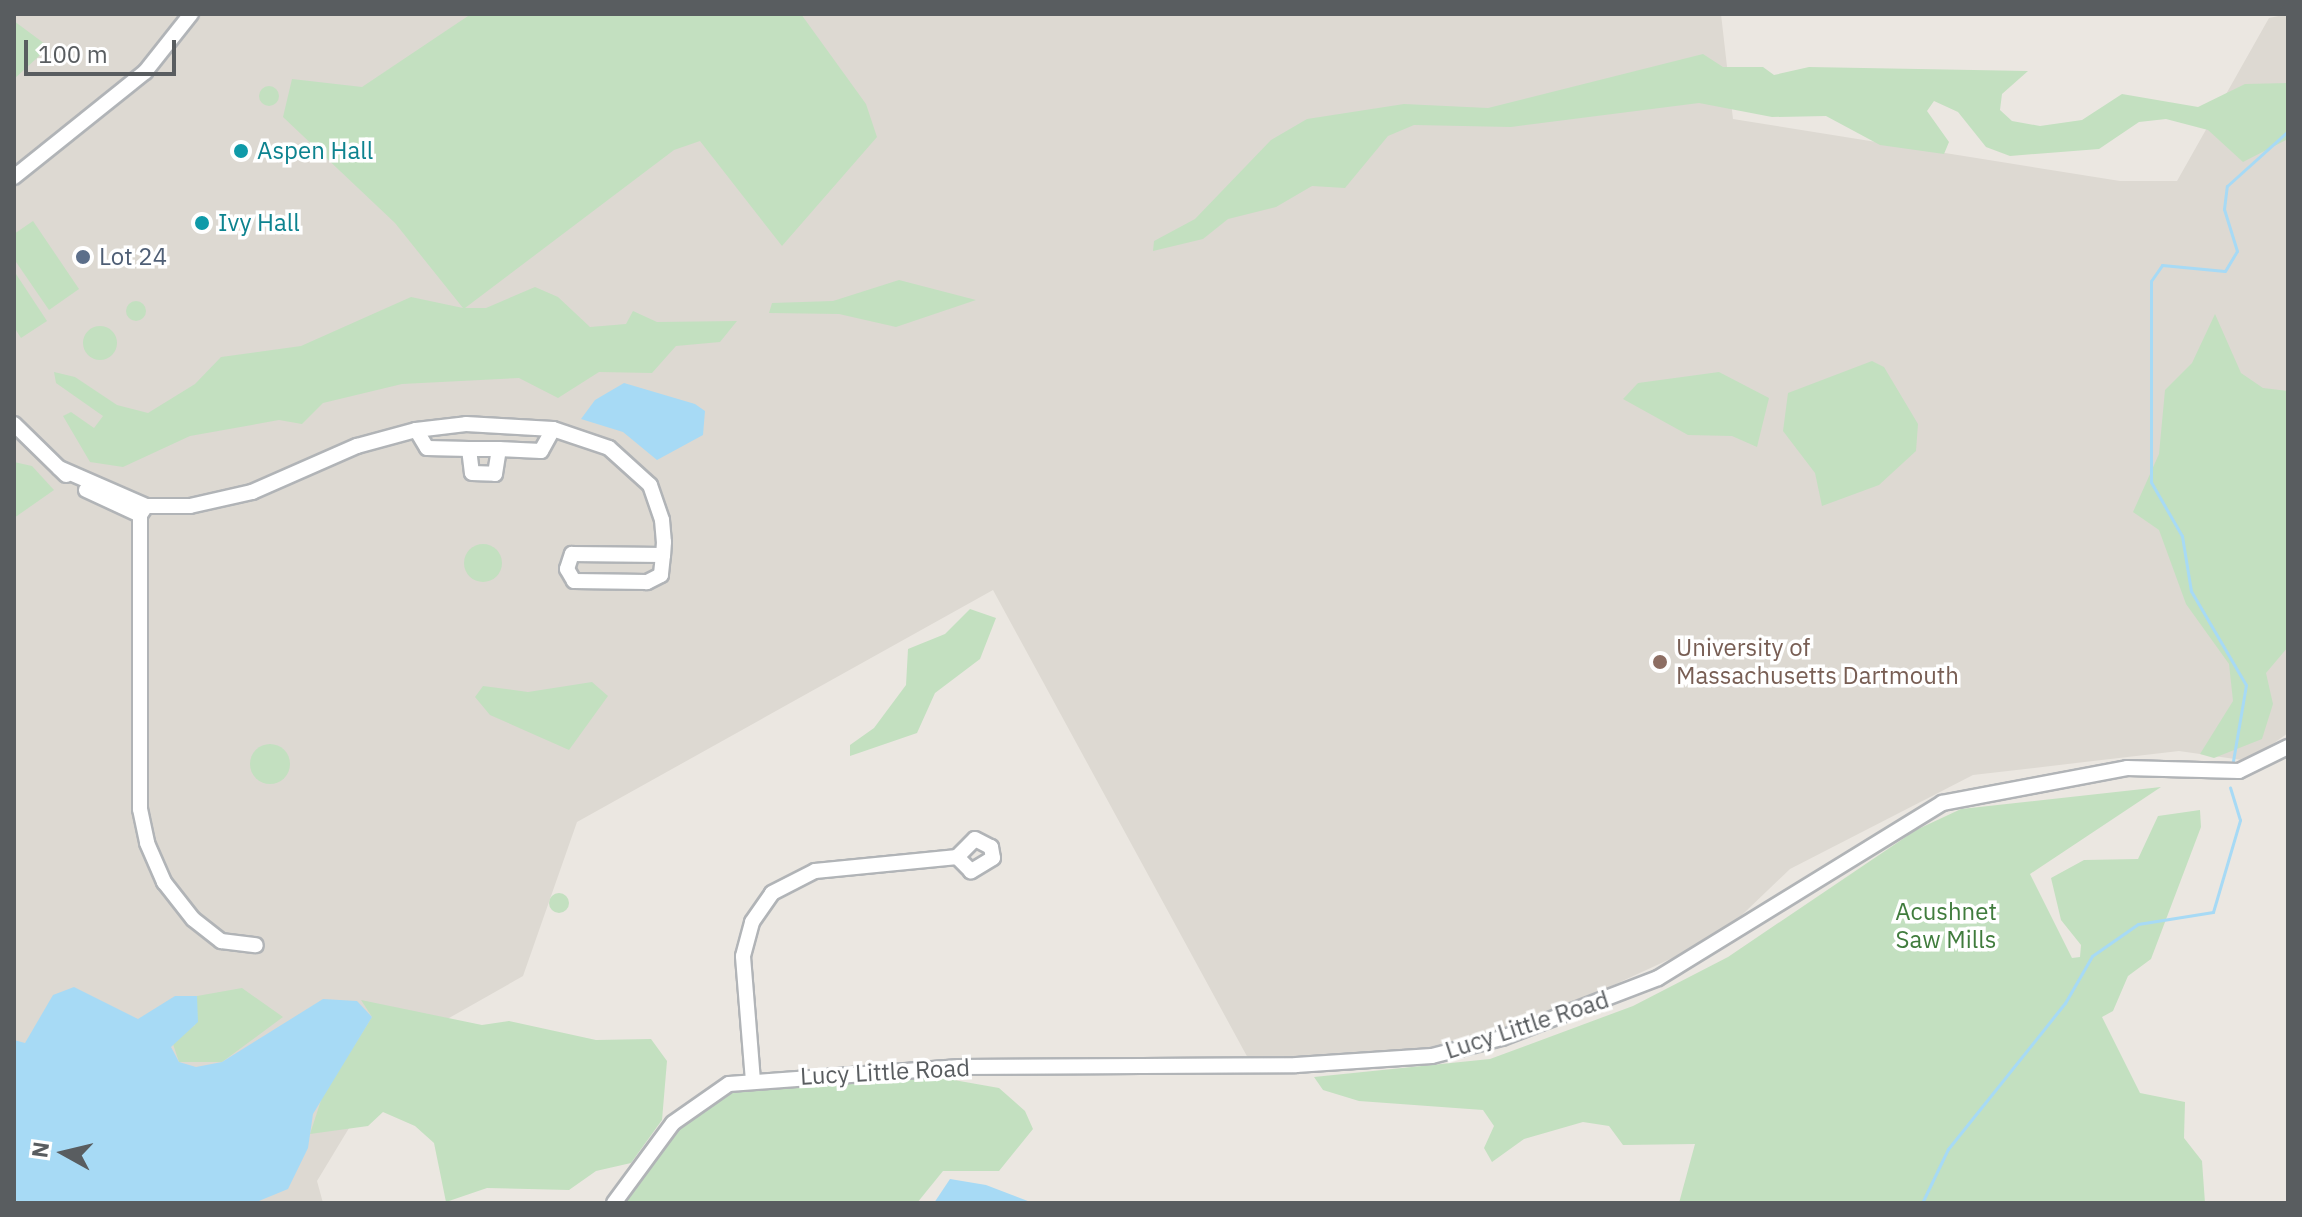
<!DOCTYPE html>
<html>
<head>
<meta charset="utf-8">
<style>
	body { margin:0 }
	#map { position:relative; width:2302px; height:1217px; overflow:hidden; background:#ebe7e1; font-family:"IBM Plex Sans",sans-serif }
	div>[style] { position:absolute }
	.education>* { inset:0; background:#ddd9d2 }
	.green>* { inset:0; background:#c3e0c0 }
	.round { border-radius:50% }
	.water>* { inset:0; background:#a7daf5 }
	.stream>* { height:3px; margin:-1.5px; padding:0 1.5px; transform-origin:1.5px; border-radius:1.5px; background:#a7daf5 }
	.roads { filter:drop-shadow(2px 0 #b1b4b7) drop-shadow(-2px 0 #b1b4b7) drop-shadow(0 2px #b1b4b7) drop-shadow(0 -2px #b1b4b7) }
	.minor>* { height:14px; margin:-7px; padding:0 7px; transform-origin:7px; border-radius:7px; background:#fff }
	.dots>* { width:22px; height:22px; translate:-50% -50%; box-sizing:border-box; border:4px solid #fff; border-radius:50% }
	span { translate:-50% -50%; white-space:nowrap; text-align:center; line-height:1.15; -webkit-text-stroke:7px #fff; paint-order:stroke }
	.culture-label { font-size:24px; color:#0d838f }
	.left { translate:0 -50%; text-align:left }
	.service-label { font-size:24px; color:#4e5e75 }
	.education-label { font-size:24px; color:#785e54 }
	.park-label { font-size:24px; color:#407c3d }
	.street-label { font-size:24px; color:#595d60 }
	.frame { position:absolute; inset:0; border:16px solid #595d60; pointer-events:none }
	.north { position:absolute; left:24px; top:1113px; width:80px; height:80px; -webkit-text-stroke:6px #fff; paint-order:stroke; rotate:278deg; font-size:22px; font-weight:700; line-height:32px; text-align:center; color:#595d60 }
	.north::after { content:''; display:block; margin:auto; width:28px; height:36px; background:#595d60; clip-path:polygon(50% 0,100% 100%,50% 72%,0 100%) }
	.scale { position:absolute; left:24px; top:40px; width:152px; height:36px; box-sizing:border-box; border:4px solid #595d60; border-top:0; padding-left:10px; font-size:24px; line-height:28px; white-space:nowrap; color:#595d60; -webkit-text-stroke:6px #fff; paint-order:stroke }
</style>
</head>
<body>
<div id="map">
	<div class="education">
		<i style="clip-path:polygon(14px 14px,1721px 14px,1733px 119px,2120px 181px,2177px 181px,2269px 18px,2288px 14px,2288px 733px,2249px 761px,2179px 751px,1973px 775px,1790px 869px,1720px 936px,1579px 1001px,1453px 1046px,1249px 1060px,993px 590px,577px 822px,523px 976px,398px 1047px,317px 1181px,323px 1203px,14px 1203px)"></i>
	</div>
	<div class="green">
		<i style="clip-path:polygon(471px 14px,801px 14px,866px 104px,877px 137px,782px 246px,700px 141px,674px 150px,465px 308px,486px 308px,535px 287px,558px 297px,590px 327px,626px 324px,633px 311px,657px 322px,737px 321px,720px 342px,676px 346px,652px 373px,599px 372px,558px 398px,519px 378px,402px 384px,323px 403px,302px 424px,279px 420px,190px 436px,123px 467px,90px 462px,63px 416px,71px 412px,94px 428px,103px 416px,56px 383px,54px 372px,75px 377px,117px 405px,148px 413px,195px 384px,221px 357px,301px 346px,411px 297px,463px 308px,395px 223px,283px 117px,292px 79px,362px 87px)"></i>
		<i style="clip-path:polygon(14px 21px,49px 47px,14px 79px)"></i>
		<i style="clip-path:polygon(1703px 54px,1723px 67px,1763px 67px,1774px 75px,1809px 67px,2028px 71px,2002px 94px,2000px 110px,2012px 121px,2040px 126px,2082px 120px,2122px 94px,2198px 107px,2245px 84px,2288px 83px,2288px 139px,2243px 162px,2208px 130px,2166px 119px,2139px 122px,2099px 149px,2010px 156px,1986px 147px,1958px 112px,1934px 101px,1927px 111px,1949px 142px,1944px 154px,1880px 145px,1826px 116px,1772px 117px,1699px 103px,1511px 127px,1414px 125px,1388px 136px,1345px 188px,1312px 186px,1276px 207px,1228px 219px,1203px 239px,1153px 251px,1154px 241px,1195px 219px,1271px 140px,1307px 119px,1404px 104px,1488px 108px)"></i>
		<i class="round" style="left:259px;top:86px;width:20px;height:20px"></i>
		<i style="clip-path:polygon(33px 221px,79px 289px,49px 310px,14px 259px,14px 234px)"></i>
		<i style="clip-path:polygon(14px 271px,47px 321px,21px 338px,14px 327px)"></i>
		<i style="clip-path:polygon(899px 280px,976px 300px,896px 327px,839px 314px,769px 313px,772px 303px,833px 301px)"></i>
		<i class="round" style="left:126px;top:301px;width:20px;height:20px"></i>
		<i style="clip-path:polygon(2215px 314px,2241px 373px,2263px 388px,2288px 391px,2288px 647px,2266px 673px,2273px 704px,2262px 739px,2214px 758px,2200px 754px,2233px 701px,2229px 664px,2186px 604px,2159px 530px,2133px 512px,2159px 454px,2165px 390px,2192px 363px)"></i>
		<i class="round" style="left:83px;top:326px;width:34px;height:34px"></i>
		<i style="clip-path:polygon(1872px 361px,1884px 367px,1918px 424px,1916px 451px,1879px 485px,1822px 506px,1815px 473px,1783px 431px,1788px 393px)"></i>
		<i style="clip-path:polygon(1719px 372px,1769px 398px,1757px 447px,1732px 436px,1688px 435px,1623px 399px,1638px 383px)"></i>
		<i style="clip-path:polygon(14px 462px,32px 466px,54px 490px,14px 518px)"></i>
		<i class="round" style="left:464px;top:544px;width:38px;height:38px"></i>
		<i style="clip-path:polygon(970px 609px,996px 618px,980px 659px,935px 693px,917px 733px,850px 756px,850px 745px,874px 728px,906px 685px,908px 649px,945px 634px)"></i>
		<i style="clip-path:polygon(592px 682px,608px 696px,569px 750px,490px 715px,475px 697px,483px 686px,528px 692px)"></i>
		<i class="round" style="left:250px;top:744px;width:40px;height:40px"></i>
		<i style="clip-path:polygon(2161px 787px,2030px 874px,2072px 958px,2080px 957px,2081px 945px,2061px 920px,2051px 878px,2084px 860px,2138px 859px,2158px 816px,2200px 810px,2201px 827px,2151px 959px,2128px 976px,2113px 1011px,2102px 1017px,2140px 1093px,2185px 1102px,2184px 1138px,2202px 1161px,2205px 1203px,1679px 1203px,1695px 1144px,1623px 1145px,1609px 1126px,1583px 1122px,1524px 1139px,1492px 1162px,1484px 1148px,1494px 1126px,1483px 1110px,1359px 1101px,1323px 1090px,1314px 1077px,1490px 1059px,1633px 1006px,1728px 957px,1916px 830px,1961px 809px)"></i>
		<i class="round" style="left:549px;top:893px;width:20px;height:20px"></i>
		<i style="clip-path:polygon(242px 988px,283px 1017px,222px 1062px,179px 1062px,172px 1041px,195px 1025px,197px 996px)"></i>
		<i style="clip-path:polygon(361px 1000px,482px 1025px,509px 1021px,596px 1040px,651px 1039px,667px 1061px,662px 1120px,631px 1163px,596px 1171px,569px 1190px,487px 1188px,446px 1202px,434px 1143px,415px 1126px,383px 1112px,368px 1126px,310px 1134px,322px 1097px,372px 1017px)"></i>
		<i style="clip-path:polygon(920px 1074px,999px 1088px,1025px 1111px,1033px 1129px,999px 1171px,943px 1171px,917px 1203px,621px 1203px,671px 1132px,724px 1088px)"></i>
	</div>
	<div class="water">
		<i style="clip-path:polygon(624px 383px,695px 404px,705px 411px,703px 435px,657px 460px,623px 432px,581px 419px,595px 400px)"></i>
		<i style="clip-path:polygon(74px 987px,138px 1019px,175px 996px,197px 996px,198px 1022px,171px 1047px,179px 1062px,196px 1067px,222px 1062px,323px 999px,357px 1001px,372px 1017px,313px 1114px,308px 1148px,288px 1189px,254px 1203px,14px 1203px,14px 1040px,25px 1043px,53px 995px)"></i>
		<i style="clip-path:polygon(950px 1179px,986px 1185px,1033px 1203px,934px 1203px)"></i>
	</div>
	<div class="stream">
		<i style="left:2233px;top:761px;width:77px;rotate:-80.3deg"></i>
		<i style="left:2246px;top:685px;width:109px;rotate:-120.3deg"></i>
		<i style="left:2191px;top:591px;width:56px;rotate:-99.3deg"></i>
		<i style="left:2182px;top:536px;width:62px;rotate:-119.9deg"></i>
		<i style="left:2151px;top:482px;width:201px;rotate:-90deg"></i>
		<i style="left:2151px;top:281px;width:19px;rotate:-55deg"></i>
		<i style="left:2162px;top:265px;width:63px;rotate:5.4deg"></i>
		<i style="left:2225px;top:271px;width:23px;rotate:-59deg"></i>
		<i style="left:2237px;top:251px;width:44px;rotate:-107.2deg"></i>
		<i style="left:2224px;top:209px;width:23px;rotate:-83deg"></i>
		<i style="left:2227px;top:186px;width:82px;rotate:-42deg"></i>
		<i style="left:1922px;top:1203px;width:60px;rotate:-64.3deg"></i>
		<i style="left:1948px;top:1149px;width:187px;rotate:-51.3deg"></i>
		<i style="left:2065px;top:1003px;width:54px;rotate:-60.1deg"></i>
		<i style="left:2092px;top:956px;width:56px;rotate:-34.8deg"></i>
		<i style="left:2138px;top:924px;width:76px;rotate:-9.1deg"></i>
		<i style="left:2213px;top:912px;width:96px;rotate:-73.6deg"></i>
		<i style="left:2240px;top:820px;width:34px;rotate:-107deg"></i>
	</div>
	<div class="roads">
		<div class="minor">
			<i style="left:14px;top:177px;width:168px;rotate:-38.7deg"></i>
			<i style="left:145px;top:72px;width:74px;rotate:-51.6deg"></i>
			<i style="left:14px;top:424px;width:73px;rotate:44.4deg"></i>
			<i style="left:469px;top:449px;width:42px;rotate:-178.6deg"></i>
			<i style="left:427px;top:448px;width:21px;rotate:-121deg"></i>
			<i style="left:416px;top:430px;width:50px;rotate:-6.8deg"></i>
			<i style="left:466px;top:424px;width:87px;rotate:3.3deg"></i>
			<i style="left:499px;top:449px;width:30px;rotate:180deg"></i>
			<i style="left:469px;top:449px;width:24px;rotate:83deg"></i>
			<i style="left:472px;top:473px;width:23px;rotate:2deg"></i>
			<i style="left:495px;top:474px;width:25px;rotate:-81deg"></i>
			<i style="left:499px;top:449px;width:42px;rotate:2.7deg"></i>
			<i style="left:541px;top:451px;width:25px;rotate:-61deg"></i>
			<i style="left:553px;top:429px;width:59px;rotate:18.7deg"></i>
			<i style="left:609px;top:448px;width:55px;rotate:42.1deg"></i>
			<i style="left:650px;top:485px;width:37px;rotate:71deg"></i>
			<i style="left:662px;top:520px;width:22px;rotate:85deg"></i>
			<i style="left:664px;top:542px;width:13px;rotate:94deg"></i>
			<i style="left:663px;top:555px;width:20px;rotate:96deg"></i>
			<i style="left:661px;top:575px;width:16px;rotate:153deg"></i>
			<i style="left:647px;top:582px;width:73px;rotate:-179.2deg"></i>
			<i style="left:574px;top:581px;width:14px;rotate:-120deg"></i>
			<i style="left:567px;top:569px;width:16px;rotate:-72deg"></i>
			<i style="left:572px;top:554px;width:91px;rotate:0.6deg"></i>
			<i style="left:59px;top:468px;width:95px;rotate:23.6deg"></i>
			<i style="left:146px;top:506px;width:44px"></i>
			<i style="left:190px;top:506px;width:64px;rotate:-12.7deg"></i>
			<i style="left:252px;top:492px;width:115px;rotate:-23.7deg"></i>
			<i style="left:357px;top:446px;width:61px;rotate:-15.2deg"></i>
			<i style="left:86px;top:490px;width:60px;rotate:24.8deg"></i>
			<i style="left:146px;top:506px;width:11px;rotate:124deg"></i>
			<i style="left:140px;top:515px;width:294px;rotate:90deg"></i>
			<i style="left:140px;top:809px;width:35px;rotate:78deg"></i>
			<i style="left:147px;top:843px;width:43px;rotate:66.4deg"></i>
			<i style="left:164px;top:882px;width:47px;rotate:51.9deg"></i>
			<i style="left:193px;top:919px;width:36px;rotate:38deg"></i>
			<i style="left:221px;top:941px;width:35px;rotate:7deg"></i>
			<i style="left:753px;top:1081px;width:125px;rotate:-94.6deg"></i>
			<i style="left:743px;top:956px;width:35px;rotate:-75deg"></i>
			<i style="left:752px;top:922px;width:35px;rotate:-55deg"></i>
			<i style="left:772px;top:893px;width:48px;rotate:-27.1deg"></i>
			<i style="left:815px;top:871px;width:143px;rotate:-5.6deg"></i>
			<i style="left:957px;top:857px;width:25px;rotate:-45deg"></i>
			<i style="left:975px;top:839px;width:18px;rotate:27deg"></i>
			<i style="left:991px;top:847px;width:11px;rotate:80deg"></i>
			<i style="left:993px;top:858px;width:26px;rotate:149deg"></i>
			<i style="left:971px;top:871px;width:20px;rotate:-135deg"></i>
			<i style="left:614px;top:1203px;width:99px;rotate:-53.6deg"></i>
			<i style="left:673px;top:1123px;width:68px;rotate:-34.9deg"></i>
			<i style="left:729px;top:1084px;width:231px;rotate:-4.2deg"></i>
			<i style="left:959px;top:1067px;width:337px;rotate:-0.3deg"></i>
			<i style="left:1296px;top:1065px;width:136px;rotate:-3.8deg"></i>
			<i style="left:1432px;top:1056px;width:72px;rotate:-14.4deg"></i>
			<i style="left:1502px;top:1038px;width:167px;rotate:-21deg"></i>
			<i style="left:1658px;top:978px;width:334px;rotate:-31.6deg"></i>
			<i style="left:1942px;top:803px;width:188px;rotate:-10.7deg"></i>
			<i style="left:2127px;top:768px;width:112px;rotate:1.5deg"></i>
			<i style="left:2239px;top:771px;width:55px;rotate:-26.1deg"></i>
		</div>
	</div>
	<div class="dots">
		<i style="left:241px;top:151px;background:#0f9aa8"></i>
		<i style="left:202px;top:223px;background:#0f9aa8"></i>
		<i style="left:83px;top:257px;background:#5c6f8a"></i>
		<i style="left:1660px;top:662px;background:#8d6e63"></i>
	</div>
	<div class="culture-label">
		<span class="left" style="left:257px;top:151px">Aspen Hall</span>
		<span class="left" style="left:218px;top:223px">Ivy Hall</span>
	</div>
	<div class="service-label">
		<span class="left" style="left:99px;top:257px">Lot 24</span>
	</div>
	<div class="education-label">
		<span class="left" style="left:1676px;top:662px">University of<br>Massachusetts Dartmouth</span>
	</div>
	<div class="park-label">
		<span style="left:1946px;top:926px">Acushnet<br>Saw Mills</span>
	</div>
	<div class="street-label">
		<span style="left:1527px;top:1025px;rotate:-18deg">Lucy Little Road</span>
		<span style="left:885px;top:1072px;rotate:-3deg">Lucy Little Road</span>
	</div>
	<div class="frame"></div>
	<div class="north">N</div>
	<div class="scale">100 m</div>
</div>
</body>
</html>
